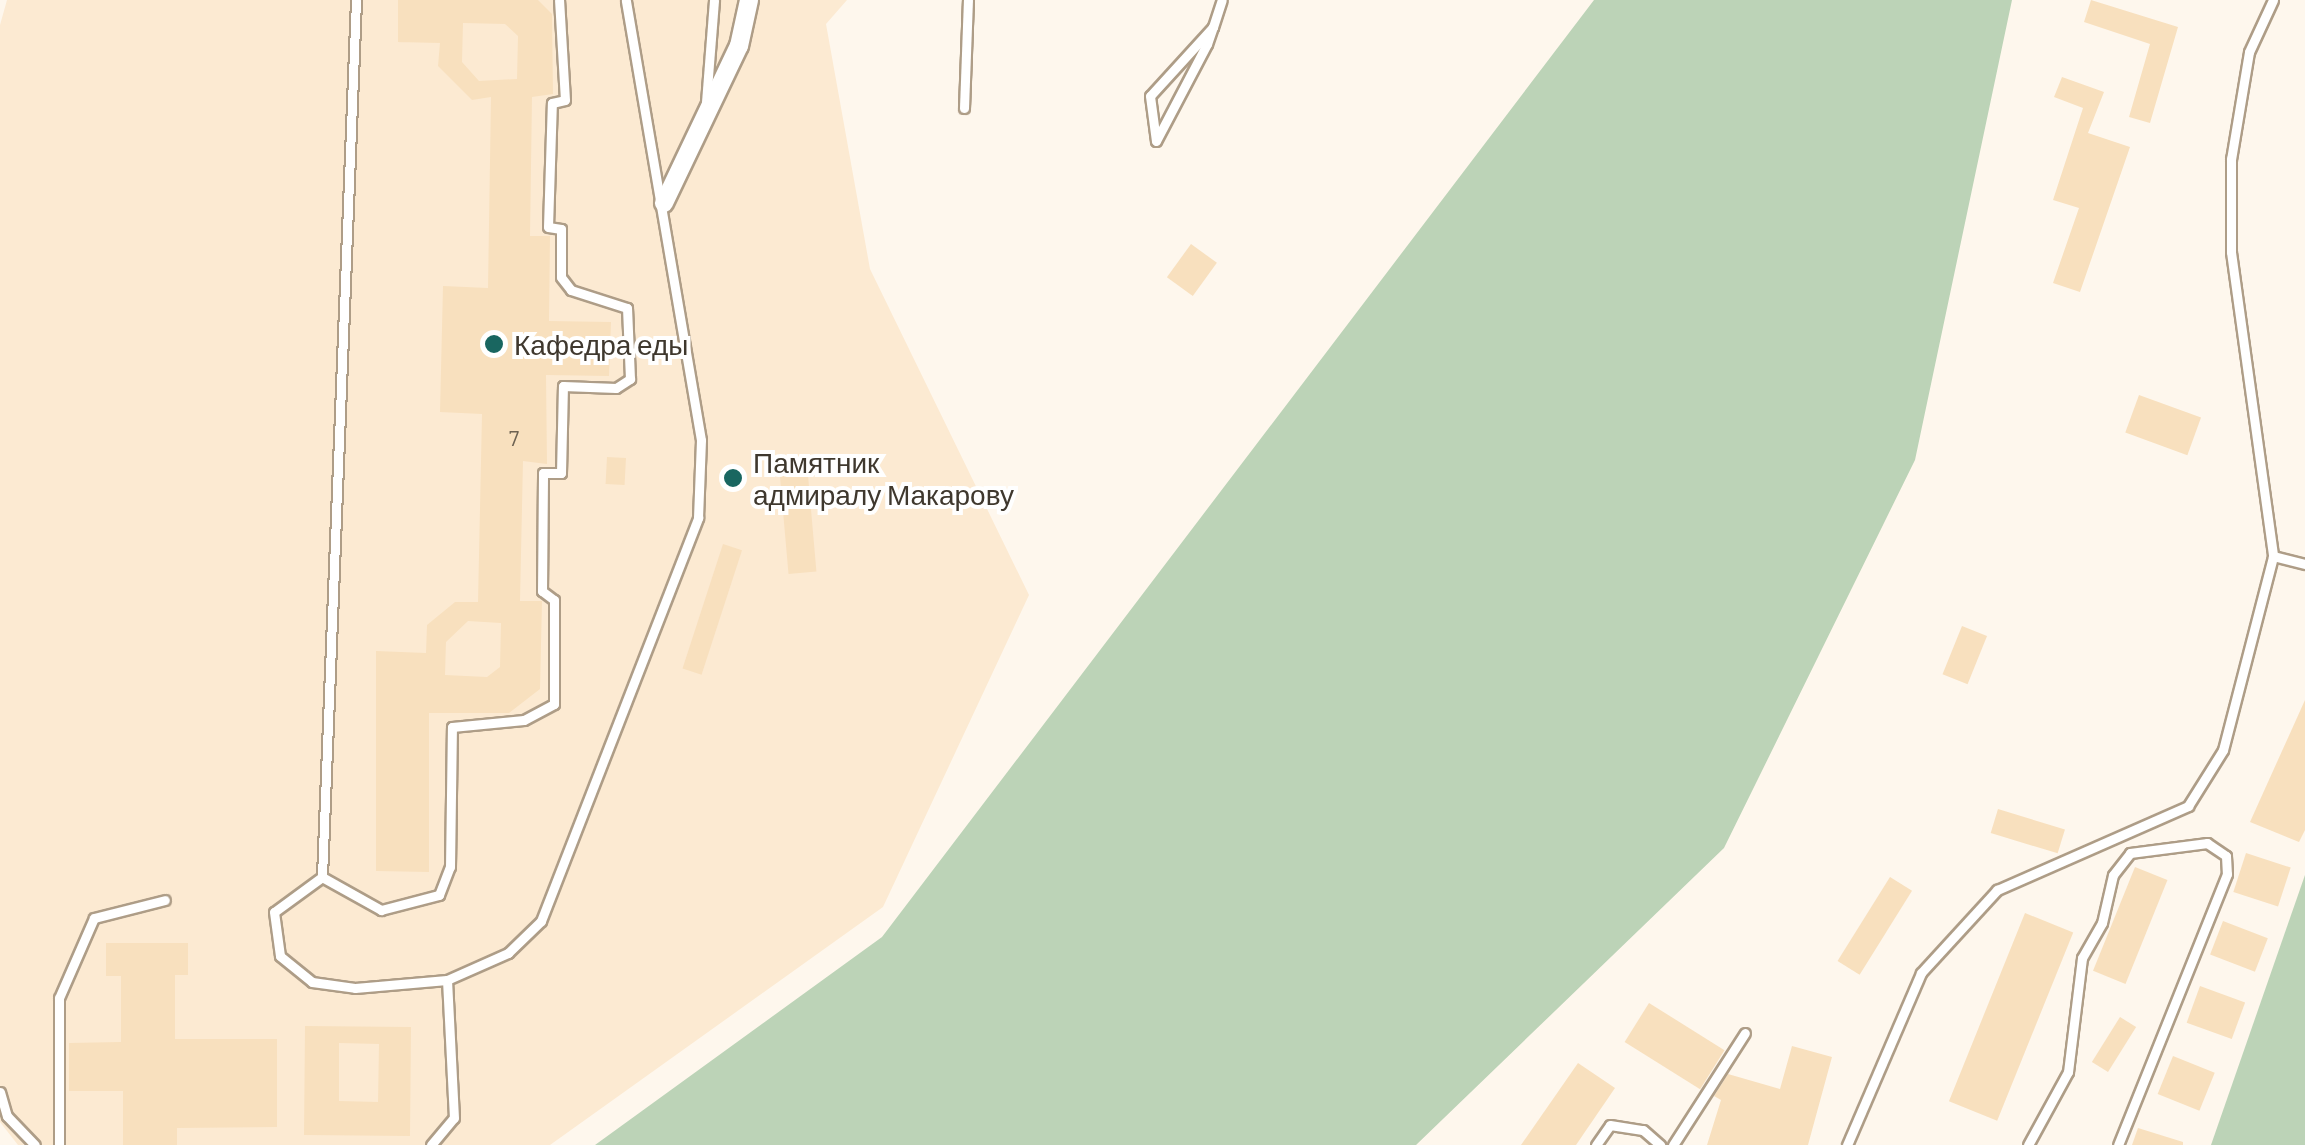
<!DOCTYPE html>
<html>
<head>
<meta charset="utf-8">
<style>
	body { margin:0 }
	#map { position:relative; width:2305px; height:1145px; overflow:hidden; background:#fef7ed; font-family:Barlow,sans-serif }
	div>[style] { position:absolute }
	.built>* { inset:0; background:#fcead2 }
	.green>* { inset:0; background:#bcd3b7 }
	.building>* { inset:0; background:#f8e0be; transform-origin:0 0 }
	.roads { filter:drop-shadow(2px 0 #ae9d87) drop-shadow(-2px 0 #ae9d87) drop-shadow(0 2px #ae9d87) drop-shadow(0 -2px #ae9d87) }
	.lane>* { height:9px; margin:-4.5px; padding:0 4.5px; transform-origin:4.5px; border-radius:4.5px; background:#fff }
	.street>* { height:18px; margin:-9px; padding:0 9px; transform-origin:9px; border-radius:9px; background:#fff }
	.dots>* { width:28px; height:28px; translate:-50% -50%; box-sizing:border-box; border:5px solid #fff; border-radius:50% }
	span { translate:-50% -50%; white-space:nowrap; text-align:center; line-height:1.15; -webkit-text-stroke:8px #fff; paint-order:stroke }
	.number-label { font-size:22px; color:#6d6252 }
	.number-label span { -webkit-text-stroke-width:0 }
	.poi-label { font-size:28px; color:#3f382e }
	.left { translate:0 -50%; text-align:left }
</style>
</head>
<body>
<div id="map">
	<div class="built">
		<i style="clip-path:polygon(7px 0,847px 0,826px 24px,870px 269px,1029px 595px,883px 907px,550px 1145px,18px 1145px,0 1122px,0 25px)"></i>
	</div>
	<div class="green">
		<i style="clip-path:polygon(1594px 0,2012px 0,1915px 460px,1724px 848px,1416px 1145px,595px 1145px,882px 937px)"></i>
		<i style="clip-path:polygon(2305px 875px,2305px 1145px,2211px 1145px)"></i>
	</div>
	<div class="building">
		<i style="clip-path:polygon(evenodd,398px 0,538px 0,552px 14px,553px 94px,532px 97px,530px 236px,550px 236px,549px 321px,611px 322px,609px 376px,546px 375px,547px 464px,523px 461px,520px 601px,542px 601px,540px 689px,509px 713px,429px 713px,429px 872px,376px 871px,376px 651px,426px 653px,427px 625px,455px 602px,478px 602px,482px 414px,440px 412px,443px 286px,488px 288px,491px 97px,472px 100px,438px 66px,440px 43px,398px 42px,398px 0,463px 23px,505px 24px,518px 36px,517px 79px,479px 81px,462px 62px,463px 23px,398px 0,468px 621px,501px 623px,500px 667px,487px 677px,445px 675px,446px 642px,468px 621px)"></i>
		<i style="clip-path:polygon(2091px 0,2178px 27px,2150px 123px,2129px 117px,2150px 44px,2084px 22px)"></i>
		<i style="clip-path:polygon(2062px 77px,2104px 92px,2088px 133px,2130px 147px,2080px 292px,2053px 283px,2079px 208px,2053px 200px,2083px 108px,2054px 97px)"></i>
		<i style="left:1191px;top:244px;width:32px;height:41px;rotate:36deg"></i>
		<i style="left:2139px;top:395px;width:66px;height:40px;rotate:20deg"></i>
		<i style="left:607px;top:457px;width:19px;height:27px;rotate:3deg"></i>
		<i style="left:807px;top:464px;width:108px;height:28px;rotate:85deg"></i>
		<i style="left:723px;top:544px;width:20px;height:131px;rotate:18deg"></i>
		<i style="left:1962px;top:626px;width:27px;height:52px;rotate:22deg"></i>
		<i style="clip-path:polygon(2305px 700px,2305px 830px,2299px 842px,2250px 822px)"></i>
		<i style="left:1998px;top:809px;width:70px;height:25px;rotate:17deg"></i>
		<i style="left:2246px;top:853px;width:47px;height:41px;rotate:18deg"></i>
		<i style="left:2135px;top:867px;width:35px;height:112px;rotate:22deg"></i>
		<i style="left:1890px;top:877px;width:26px;height:99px;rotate:32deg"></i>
		<i style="left:2025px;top:913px;width:52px;height:203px;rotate:22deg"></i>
		<i style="left:2223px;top:921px;width:48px;height:36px;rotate:21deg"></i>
		<i style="clip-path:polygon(106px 943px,188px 943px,188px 975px,175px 975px,175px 1039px,277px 1039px,277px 1127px,177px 1128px,177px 1145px,123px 1145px,123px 1091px,69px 1091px,69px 1043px,121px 1042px,121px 976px,106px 976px)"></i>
		<i style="left:2200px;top:986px;width:48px;height:39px;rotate:20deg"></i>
		<i style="left:1649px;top:1003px;width:89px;height:46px;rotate:32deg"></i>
		<i style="left:2120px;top:1017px;width:19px;height:53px;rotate:32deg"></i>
		<i style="clip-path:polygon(evenodd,305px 1026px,411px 1027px,410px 1136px,304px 1135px,305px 1026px,339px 1043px,379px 1044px,378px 1102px,339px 1101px,339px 1043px)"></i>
		<i style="clip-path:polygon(1792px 1046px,1832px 1057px,1808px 1145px,1707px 1145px,1721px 1100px,1714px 1096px,1728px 1074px,1780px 1089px)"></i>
		<i style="left:2173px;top:1056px;width:45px;height:41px;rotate:22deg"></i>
		<i style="clip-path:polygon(1578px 1063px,1615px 1088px,1576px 1145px,1521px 1145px)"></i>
		<i style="clip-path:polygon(2138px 1128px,2183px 1142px,2183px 1145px,2132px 1145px)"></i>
	</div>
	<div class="roads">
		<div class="lane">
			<i style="left:356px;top:0;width:878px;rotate:92.22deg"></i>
			<i style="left:322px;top:877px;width:59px;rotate:143.9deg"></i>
			<i style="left:274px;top:912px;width:44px;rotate:82.2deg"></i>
			<i style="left:280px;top:956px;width:41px;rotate:39.1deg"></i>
			<i style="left:312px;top:982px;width:43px;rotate:7.9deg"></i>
			<i style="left:355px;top:988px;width:92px;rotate:-5deg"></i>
			<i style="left:2273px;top:0;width:57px;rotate:114.8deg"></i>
			<i style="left:2249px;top:52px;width:109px;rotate:99.5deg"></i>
			<i style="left:2231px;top:159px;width:93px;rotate:90deg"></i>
			<i style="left:2231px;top:252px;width:307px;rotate:82.1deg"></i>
			<i style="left:2273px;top:556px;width:33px;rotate:14deg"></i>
			<i style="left:1213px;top:27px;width:93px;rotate:132.4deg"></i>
			<i style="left:1150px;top:96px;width:45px;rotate:82.4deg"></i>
			<i style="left:1156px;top:141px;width:110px;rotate:-62.3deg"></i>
			<i style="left:1207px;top:44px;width:18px;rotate:-71deg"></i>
			<i style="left:1213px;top:27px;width:28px;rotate:-72deg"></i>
			<i style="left:706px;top:102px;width:102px;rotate:-85.5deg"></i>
			<i style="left:964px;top:108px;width:108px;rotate:-87.9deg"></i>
			<i style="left:322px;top:877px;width:68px;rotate:29.2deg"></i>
			<i style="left:381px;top:910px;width:60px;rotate:-14.5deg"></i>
			<i style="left:439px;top:895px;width:30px;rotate:-69deg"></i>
			<i style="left:450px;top:867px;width:140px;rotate:-89.2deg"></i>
			<i style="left:452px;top:727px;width:72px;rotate:-5.6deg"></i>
			<i style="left:524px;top:720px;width:34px;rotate:-28deg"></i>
			<i style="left:554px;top:704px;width:104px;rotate:-90deg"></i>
			<i style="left:554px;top:600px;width:15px;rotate:-143deg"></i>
			<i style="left:542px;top:591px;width:118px;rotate:-89.5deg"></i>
			<i style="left:543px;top:473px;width:18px"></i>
			<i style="left:561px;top:473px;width:87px;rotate:-88.7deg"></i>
			<i style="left:563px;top:386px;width:53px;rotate:2.2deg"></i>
			<i style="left:616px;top:388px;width:17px;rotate:-33deg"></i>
			<i style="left:630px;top:379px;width:71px;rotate:-92.4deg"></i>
			<i style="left:627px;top:308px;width:59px;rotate:-162.2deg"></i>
			<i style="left:571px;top:290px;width:16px;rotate:-128deg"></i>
			<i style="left:561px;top:277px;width:48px;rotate:-90deg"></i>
			<i style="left:561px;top:229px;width:13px;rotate:-171deg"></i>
			<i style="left:548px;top:227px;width:124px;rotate:-88.2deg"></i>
			<i style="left:552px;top:103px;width:13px;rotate:-13deg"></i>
			<i style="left:565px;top:100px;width:100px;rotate:-93.4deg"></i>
			<i style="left:0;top:1092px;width:25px;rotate:74deg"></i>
			<i style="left:7px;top:1116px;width:40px;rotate:46deg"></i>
			<i style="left:59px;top:1145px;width:147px;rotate:-90deg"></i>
			<i style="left:59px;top:998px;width:87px;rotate:-66.4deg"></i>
			<i style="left:94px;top:918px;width:73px;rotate:-14.2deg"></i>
			<i style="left:431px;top:1145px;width:35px;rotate:-50deg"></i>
			<i style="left:454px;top:1118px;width:138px;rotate:-92.9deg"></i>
			<i style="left:447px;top:980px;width:67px;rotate:-23.9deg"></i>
			<i style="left:508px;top:953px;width:46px;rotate:-44.1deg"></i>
			<i style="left:541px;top:921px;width:433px;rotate:-68.7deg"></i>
			<i style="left:698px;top:518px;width:78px;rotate:-87.8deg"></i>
			<i style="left:701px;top:440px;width:446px;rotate:-99.7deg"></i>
			<i style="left:1596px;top:1145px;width:24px;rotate:-55deg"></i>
			<i style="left:1610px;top:1125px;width:33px;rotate:9deg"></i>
			<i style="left:1643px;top:1130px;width:23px;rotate:41deg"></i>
			<i style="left:1673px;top:1145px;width:133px;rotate:-57.3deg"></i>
			<i style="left:1847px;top:1145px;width:187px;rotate:-66.7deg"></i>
			<i style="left:1921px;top:973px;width:113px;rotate:-47.5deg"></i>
			<i style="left:1997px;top:890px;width:209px;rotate:-23.7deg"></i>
			<i style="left:2188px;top:806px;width:66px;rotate:-58deg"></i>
			<i style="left:2223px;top:750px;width:200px;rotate:-75.5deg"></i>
			<i style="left:2028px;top:1145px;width:83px;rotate:-61.3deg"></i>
			<i style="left:2068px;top:1072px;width:115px;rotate:-83deg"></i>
			<i style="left:2082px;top:958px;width:40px;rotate:-60.3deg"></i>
			<i style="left:2102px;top:923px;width:49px;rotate:-77.1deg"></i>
			<i style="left:2113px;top:875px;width:28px;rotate:-52deg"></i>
			<i style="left:2130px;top:853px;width:78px;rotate:-7.4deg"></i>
			<i style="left:2207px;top:843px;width:23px;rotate:34deg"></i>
			<i style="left:2226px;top:856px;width:18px;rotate:87deg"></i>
			<i style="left:2227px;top:874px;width:292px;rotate:111.9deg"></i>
		</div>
		<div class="street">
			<i style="left:664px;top:203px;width:174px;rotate:-64.5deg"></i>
			<i style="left:739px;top:46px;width:47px;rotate:-77.7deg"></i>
		</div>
	</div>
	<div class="dots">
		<i style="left:494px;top:344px;background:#196660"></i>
		<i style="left:733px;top:478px;background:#196660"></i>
	</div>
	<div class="number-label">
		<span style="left:514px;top:438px">7</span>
	</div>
	<div class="poi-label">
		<span class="left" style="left:514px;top:344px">Кафедра еды</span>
		<span class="left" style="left:753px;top:478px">Памятник<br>адмиралу Макарову</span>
	</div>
</div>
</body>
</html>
